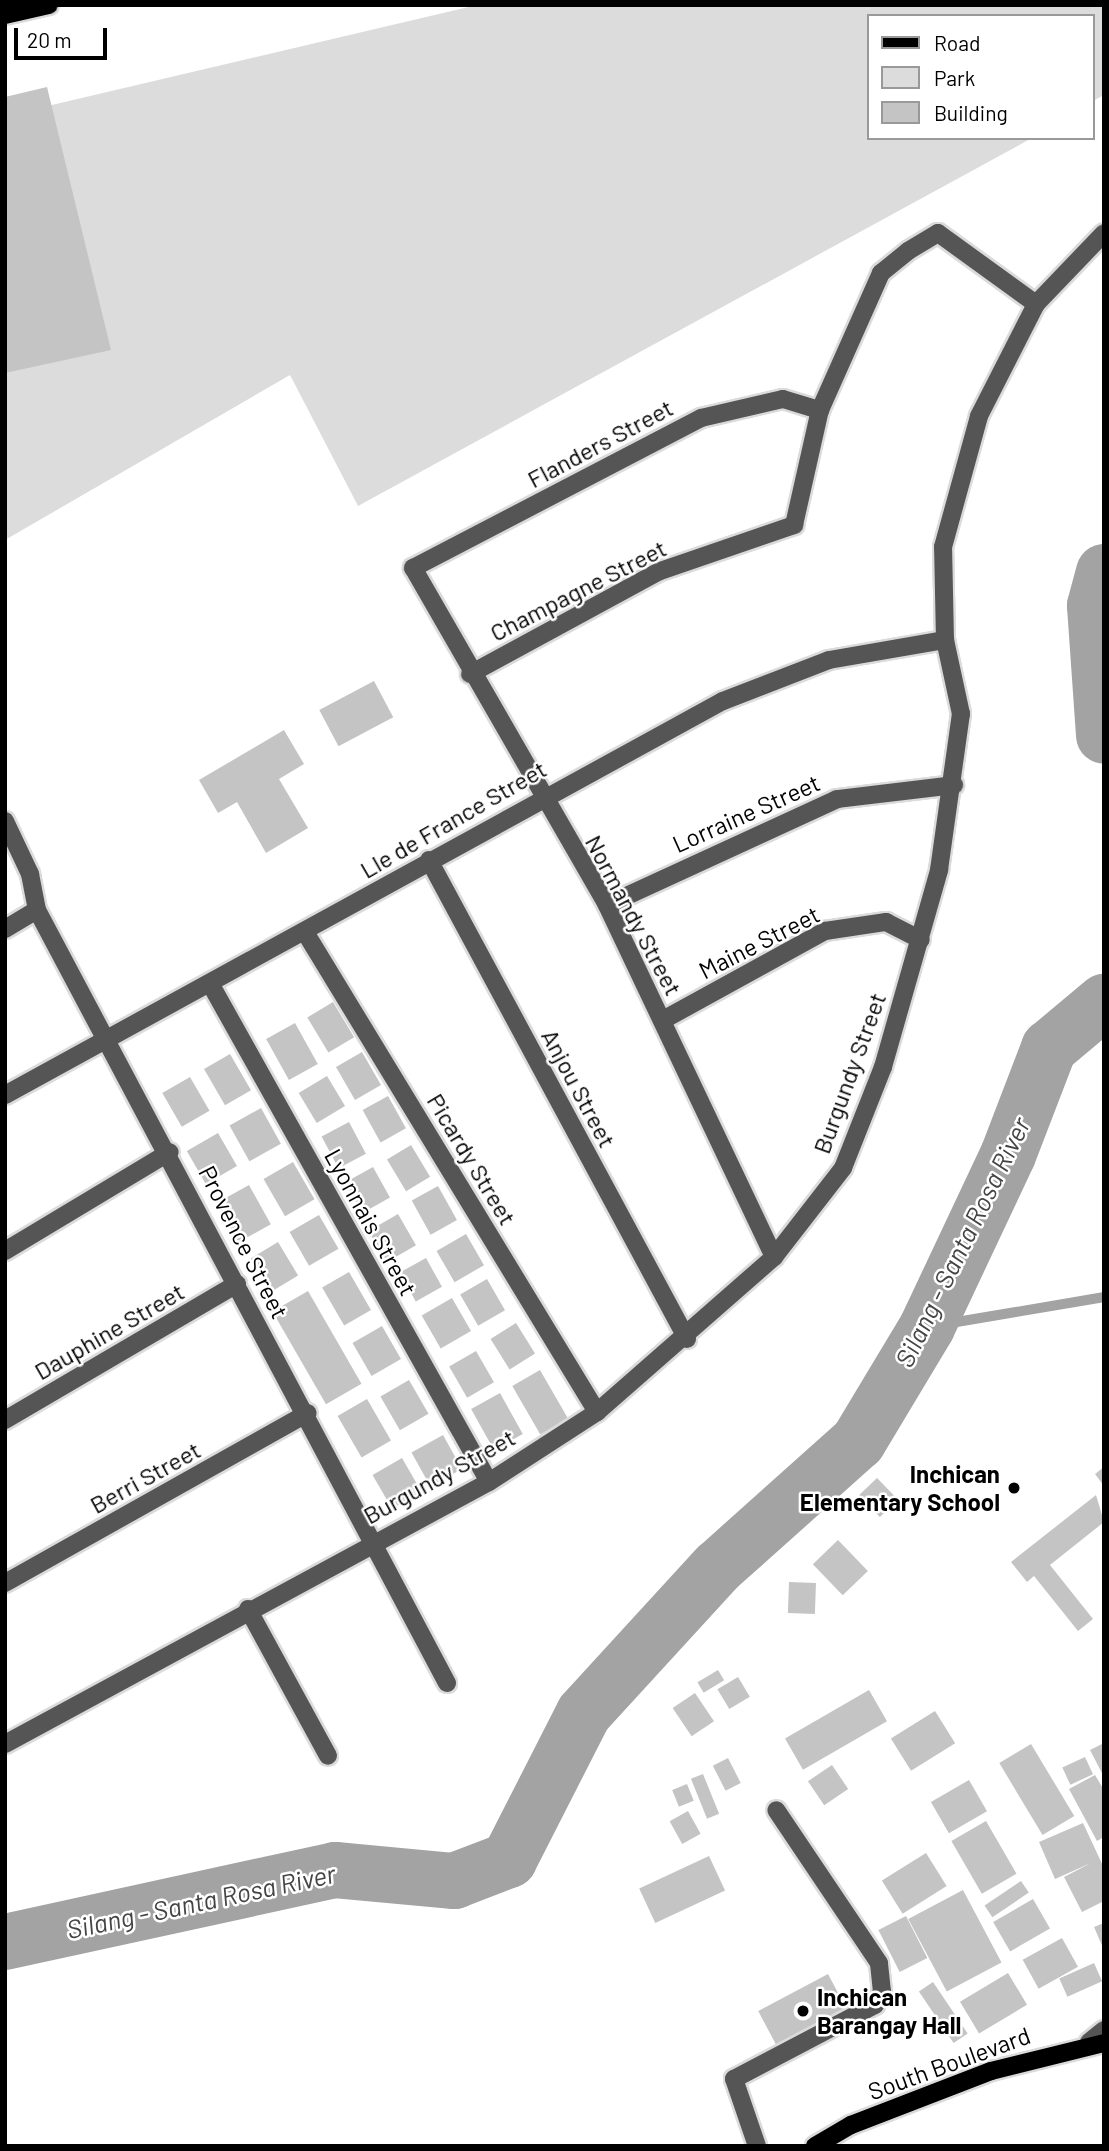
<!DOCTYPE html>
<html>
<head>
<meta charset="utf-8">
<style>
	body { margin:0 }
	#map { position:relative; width:1109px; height:2151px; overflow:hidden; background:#fff; font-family:Barlow,sans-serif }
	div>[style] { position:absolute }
	.green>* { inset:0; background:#dcdcdc }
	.stream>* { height:10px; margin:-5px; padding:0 5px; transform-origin:5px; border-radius:5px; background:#a3a3a3 }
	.river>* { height:56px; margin:-28px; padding:0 28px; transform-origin:28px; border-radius:28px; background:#a3a3a3 }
	.building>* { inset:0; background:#c4c4c4; transform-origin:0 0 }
	.roads { filter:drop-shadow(2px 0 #dbdbdb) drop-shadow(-2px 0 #dbdbdb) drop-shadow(0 2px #dbdbdb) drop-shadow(0 -2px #dbdbdb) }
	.minor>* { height:18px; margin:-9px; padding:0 9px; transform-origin:9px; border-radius:9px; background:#555 }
	.major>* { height:18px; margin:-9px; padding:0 9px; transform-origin:9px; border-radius:9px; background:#000 }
	.dots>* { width:19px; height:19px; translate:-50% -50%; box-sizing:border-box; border:4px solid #fff; border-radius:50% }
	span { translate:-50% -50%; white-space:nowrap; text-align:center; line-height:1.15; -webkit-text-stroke:5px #fff; paint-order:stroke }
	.street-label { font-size:24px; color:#000 }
	.poi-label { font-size:24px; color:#000; font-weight:700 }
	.right { translate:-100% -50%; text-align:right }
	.left { translate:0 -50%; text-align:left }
	.water-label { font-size:26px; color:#444; font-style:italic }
	.frame { position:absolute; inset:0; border:7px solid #000; pointer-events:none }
	.legend { position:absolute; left:867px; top:14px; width:228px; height:126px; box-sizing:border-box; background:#fff; border:2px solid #999; margin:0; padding:9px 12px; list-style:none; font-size:21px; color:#000 }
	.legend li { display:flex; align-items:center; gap:14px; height:35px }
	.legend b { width:35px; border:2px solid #999 }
	.scale { position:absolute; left:14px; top:28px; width:93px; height:32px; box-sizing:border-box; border:4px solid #000; border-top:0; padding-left:9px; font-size:21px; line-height:24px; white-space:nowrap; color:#000; -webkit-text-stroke:5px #fff; paint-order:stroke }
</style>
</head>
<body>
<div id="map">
	<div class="green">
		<i style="clip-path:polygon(477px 5px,1104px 5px,1104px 95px,1093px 101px,1093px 16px,869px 16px,869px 138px,1032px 138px,358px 506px,290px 375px,5px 540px,5px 116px)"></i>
	</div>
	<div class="stream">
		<i style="left:927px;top:1327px;width:180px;rotate:-9.6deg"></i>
	</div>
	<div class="river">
		<i style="left:1104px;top:572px;width:35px;rotate:105deg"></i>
		<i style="left:1095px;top:606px;width:130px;rotate:86deg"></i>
		<i style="left:5px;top:1942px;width:338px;rotate:-12.3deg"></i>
		<i style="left:335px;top:1870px;width:120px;rotate:5.3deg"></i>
		<i style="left:454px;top:1881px;width:59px;rotate:-20.9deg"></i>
		<i style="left:509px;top:1860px;width:165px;rotate:-63deg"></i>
		<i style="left:584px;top:1713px;width:198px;rotate:-47.5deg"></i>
		<i style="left:718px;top:1567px;width:188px;rotate:-41.8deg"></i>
		<i style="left:858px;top:1442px;width:134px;rotate:-59deg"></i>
		<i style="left:927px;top:1327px;width:190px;rotate:-64.8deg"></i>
		<i style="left:1008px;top:1155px;width:115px;rotate:-69deg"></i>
		<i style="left:1049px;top:1048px;width:72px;rotate:-39.9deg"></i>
	</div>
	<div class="building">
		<i style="clip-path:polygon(47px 87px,111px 350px,5px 373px,5px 97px)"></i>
		<i style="left:374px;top:681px;width:41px;height:62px;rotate:62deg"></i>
		<i style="clip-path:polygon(284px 730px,304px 764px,279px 779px,308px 828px,266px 853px,237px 802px,218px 813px,199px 780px)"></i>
		<i style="left:333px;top:1002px;width:41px;height:30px;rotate:59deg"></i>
		<i style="left:295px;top:1023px;width:47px;height:33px;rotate:61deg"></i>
		<i style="left:362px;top:1052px;width:38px;height:30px;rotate:60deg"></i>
		<i style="left:230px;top:1054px;width:42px;height:30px;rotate:60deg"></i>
		<i style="left:327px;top:1076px;width:35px;height:33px;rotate:59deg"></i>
		<i style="left:190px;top:1077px;width:39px;height:32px;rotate:60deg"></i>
		<i style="left:388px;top:1096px;width:37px;height:29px;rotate:61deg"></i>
		<i style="left:261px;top:1108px;width:41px;height:36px;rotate:61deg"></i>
		<i style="left:349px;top:1122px;width:36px;height:31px;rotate:62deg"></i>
		<i style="left:218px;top:1133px;width:38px;height:36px;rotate:60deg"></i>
		<i style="left:411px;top:1145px;width:37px;height:28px;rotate:59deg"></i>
		<i style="left:293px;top:1162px;width:43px;height:34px;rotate:60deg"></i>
		<i style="left:373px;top:1167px;width:35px;height:32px;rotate:61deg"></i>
		<i style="left:249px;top:1185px;width:45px;height:37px;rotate:61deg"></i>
		<i style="left:438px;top:1186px;width:39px;height:30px;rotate:61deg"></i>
		<i style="left:398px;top:1214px;width:36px;height:34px;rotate:60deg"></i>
		<i style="left:319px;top:1215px;width:39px;height:34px;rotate:60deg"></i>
		<i style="left:466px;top:1234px;width:36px;height:34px;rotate:60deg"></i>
		<i style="left:278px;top:1242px;width:39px;height:32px;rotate:59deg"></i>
		<i style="left:426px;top:1258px;width:33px;height:30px;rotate:61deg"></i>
		<i style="left:349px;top:1272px;width:44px;height:31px;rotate:60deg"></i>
		<i style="left:487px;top:1279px;width:36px;height:31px;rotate:60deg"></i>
		<i style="left:308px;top:1291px;width:107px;height:41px;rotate:60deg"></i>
		<i style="left:452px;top:1298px;width:38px;height:35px;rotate:60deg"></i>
		<i style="left:516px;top:1323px;width:36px;height:30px;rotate:58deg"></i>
		<i style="left:382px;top:1326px;width:38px;height:34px;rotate:60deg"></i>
		<i style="left:476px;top:1351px;width:36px;height:31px;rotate:60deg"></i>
		<i style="left:540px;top:1370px;width:56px;height:32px;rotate:60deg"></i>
		<i style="left:409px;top:1380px;width:39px;height:33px;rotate:60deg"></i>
		<i style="left:500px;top:1393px;width:47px;height:33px;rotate:61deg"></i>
		<i style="left:367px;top:1399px;width:48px;height:34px;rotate:60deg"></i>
		<i style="left:443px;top:1435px;width:39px;height:36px;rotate:61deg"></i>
		<i style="left:402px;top:1458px;width:39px;height:34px;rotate:60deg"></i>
		<i style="clip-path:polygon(1104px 1467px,1104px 1486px,1095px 1474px)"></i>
		<i style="left:877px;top:1478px;width:30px;height:25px;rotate:46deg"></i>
		<i style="clip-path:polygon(1096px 1495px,1104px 1522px,1050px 1565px,1093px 1619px,1078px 1631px,1034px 1576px,1027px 1582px,1011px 1562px)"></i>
		<i style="left:838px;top:1540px;width:43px;height:35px;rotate:46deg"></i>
		<i style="left:789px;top:1582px;width:27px;height:31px;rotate:2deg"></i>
		<i style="left:718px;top:1670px;width:12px;height:24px;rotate:59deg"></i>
		<i style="left:738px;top:1677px;width:23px;height:24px;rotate:59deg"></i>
		<i style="left:869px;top:1690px;width:36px;height:97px;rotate:60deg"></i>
		<i style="left:695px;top:1693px;width:34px;height:27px;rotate:56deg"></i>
		<i style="left:935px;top:1711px;width:38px;height:52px;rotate:58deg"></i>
		<i style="clip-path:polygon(1104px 1743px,1104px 1777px,1090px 1750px)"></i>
		<i style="left:1031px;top:1744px;width:84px;height:37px;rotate:59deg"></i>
		<i style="left:1085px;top:1757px;width:19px;height:25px;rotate:65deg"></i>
		<i style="left:728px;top:1758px;width:28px;height:17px;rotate:63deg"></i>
		<i style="left:832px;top:1765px;width:29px;height:29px;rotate:56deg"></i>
		<i style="left:703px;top:1774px;width:43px;height:13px;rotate:68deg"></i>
		<i style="clip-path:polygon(1095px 1775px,1104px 1790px,1104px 1837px,1097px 1841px,1069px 1789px)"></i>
		<i style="left:969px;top:1780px;width:36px;height:44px;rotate:60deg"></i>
		<i style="left:687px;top:1784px;width:18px;height:16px;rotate:68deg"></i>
		<i style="left:688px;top:1811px;width:26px;height:21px;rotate:61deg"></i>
		<i style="left:986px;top:1821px;width:61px;height:40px;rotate:60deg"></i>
		<i style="clip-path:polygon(1083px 1823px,1104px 1868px,1104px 1901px,1082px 1912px,1064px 1877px,1091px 1863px,1055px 1879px,1039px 1842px)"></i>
		<i style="left:926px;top:1853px;width:39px;height:52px;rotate:58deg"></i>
		<i style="left:709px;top:1856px;width:38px;height:77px;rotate:65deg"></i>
		<i style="left:1021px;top:1881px;width:14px;height:44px;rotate:56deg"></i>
		<i style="left:963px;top:1890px;width:82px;height:62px;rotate:62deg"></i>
		<i style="left:1033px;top:1899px;width:34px;height:46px;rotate:60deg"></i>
		<i style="left:906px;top:1916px;width:47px;height:31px;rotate:63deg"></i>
		<i style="clip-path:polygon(1104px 1923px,1104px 1950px,1094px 1927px)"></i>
		<i style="left:1062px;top:1938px;width:33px;height:45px;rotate:61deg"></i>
		<i style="left:1094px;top:1963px;width:20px;height:38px;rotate:66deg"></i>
		<i style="left:1008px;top:1973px;width:37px;height:56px;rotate:59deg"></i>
		<i style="left:828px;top:1974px;width:42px;height:79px;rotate:62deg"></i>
		<i style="left:933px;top:1982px;width:62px;height:17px;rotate:56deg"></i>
	</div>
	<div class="roads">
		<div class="minor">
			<i style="left:470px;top:674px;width:216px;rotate:-28.5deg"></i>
			<i style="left:660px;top:571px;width:142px;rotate:-18.9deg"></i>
			<i style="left:794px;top:525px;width:118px;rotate:-77.3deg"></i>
			<i style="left:820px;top:410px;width:150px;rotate:-66deg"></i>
			<i style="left:881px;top:273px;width:35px;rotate:-39deg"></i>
			<i style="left:908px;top:251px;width:35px;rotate:-31deg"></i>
			<i style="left:938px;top:233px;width:121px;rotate:35.9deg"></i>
			<i style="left:5px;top:821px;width:59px;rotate:64.7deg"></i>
			<i style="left:30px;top:874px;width:37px;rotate:79deg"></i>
			<i style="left:37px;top:910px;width:875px;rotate:62.06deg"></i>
			<i style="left:429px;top:860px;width:544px;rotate:61.69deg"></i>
			<i style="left:607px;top:905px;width:253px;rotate:-24.7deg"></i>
			<i style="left:837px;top:799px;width:118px;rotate:-6.8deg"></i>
			<i style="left:5px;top:929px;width:37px;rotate:-31deg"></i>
			<i style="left:305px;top:932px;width:562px;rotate:58.69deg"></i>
			<i style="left:211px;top:985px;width:569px;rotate:60.78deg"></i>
			<i style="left:663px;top:1020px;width:185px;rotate:-28.8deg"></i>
			<i style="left:825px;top:931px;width:62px;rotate:-8.4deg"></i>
			<i style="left:886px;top:922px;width:39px;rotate:27deg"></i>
			<i style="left:5px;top:1095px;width:819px;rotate:-28.76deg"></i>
			<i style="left:723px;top:701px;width:114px;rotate:-21.1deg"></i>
			<i style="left:829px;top:660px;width:118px;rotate:-9.8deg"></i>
			<i style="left:5px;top:1251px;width:192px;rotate:-31deg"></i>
			<i style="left:774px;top:1257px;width:390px;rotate:-115.4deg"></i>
			<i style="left:607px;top:905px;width:389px;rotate:-119.9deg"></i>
			<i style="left:413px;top:568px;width:325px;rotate:-27.5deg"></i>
			<i style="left:701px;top:418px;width:84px;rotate:-13deg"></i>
			<i style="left:783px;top:399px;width:39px;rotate:17deg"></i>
			<i style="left:5px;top:1420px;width:269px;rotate:-30.4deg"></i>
			<i style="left:5px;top:1583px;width:347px;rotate:-29.3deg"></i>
			<i style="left:248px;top:1609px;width:167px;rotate:61.4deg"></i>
			<i style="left:5px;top:1744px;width:550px;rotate:-28.43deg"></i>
			<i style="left:489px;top:1482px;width:129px;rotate:-32.9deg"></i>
			<i style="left:597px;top:1412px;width:235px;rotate:-41.2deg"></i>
			<i style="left:774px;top:1257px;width:113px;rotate:-52.2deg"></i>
			<i style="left:843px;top:1168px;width:109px;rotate:-68.4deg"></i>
			<i style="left:883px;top:1067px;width:205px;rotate:-74.1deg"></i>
			<i style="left:939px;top:870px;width:158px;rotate:-82deg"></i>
			<i style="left:961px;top:714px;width:76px;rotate:-102.2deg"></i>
			<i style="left:945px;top:640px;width:93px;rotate:-91.2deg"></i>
			<i style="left:943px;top:547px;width:136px;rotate:-74.6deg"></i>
			<i style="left:979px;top:416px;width:126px;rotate:-63deg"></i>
			<i style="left:1036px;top:304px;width:98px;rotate:-46.2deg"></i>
			<i style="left:1089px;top:2042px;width:19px;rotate:-39deg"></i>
			<i style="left:757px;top:2146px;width:71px;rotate:-108.9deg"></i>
			<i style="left:734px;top:2079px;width:159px;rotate:-27.7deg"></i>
			<i style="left:875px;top:2005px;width:15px;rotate:-62deg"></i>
			<i style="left:882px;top:1992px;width:29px;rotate:-96deg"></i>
			<i style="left:879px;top:1963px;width:184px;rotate:-123.9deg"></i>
		</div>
		<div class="major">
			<i style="left:5px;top:15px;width:45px;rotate:-12.8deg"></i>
			<i style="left:815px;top:2146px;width:42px;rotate:-30.3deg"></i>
			<i style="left:851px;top:2125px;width:150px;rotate:-21.1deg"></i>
			<i style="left:991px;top:2071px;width:116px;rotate:-13.9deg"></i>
		</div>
	</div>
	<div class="dots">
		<i style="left:1014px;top:1488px;background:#000"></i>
		<i style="left:803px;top:2011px;background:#000"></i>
	</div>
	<div class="street-label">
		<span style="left:600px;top:443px;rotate:-28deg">Flanders Street</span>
		<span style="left:578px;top:590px;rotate:-27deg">Champagne Street</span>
		<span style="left:746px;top:813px;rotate:-24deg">Lorraine Street</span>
		<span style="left:453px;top:819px;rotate:-30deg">Lle de France Street</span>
		<span style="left:634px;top:915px;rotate:62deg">Normandy Street</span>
		<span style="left:759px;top:942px;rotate:-27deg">Maine Street</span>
		<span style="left:849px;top:1073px;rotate:-70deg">Burgundy Street</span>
		<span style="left:579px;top:1088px;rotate:62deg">Anjou Street</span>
		<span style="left:472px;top:1159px;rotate:59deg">Picardy Street</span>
		<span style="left:371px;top:1222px;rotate:61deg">Lyonnais Street</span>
		<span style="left:244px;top:1242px;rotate:63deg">Provence Street</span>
		<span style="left:109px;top:1331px;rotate:-30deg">Dauphine Street</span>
		<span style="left:439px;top:1476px;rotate:-29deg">Burgundy Street</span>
		<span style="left:145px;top:1477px;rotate:-29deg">Berri Street</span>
		<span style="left:949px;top:2063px;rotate:-20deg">South Boulevard</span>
	</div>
	<div class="poi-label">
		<span class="right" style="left:1000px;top:1488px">Inchican<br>Elementary School</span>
		<span class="left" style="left:817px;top:2011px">Inchican<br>Barangay Hall</span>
	</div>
	<div class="water-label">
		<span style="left:962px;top:1242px;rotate:-64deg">Silang - Santa Rosa River</span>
		<span style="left:201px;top:1901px;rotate:-12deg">Silang - Santa Rosa River</span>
	</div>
	<div class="frame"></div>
	<ul class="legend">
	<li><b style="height:9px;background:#000"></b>Road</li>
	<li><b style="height:19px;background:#dcdcdc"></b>Park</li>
	<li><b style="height:19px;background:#c4c4c4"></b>Building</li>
	</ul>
	<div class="scale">20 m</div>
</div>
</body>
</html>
